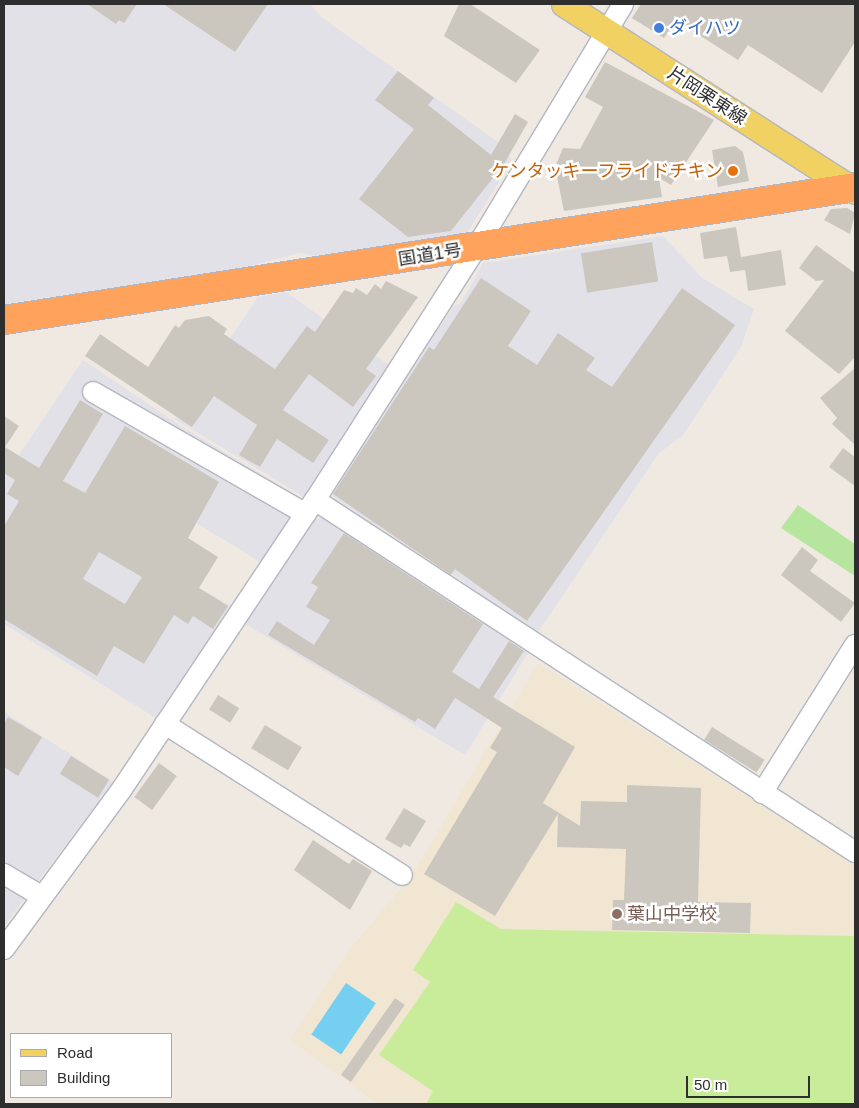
<!DOCTYPE html>
<html>
<head>
<meta charset="utf-8">
<style>
	body { margin:0 }
	#map { position:relative; width:859px; height:1108px; overflow:hidden; background:#efe9e1; font-family:Helvetica,"Noto Sans JP",sans-serif }
	div>[style] { position:absolute }
	.industrial>* { inset:0; background:#e3e1e8 }
	.education>* { inset:0; background:#f0e6d1 }
	.green>* { inset:0; background:#b6e59e }
	.pitch>* { inset:0; background:#c9ec9a }
	.water>* { inset:0; background:#75cff0; transform-origin:0 0 }
	.building>* { inset:0; background:#cbc7bf; transform-origin:0 0 }
	.roads { filter:drop-shadow(1px 0 #b4b7c1) drop-shadow(-1px 0 #b4b7c1) drop-shadow(0 1px #b4b7c1) drop-shadow(0 -1px #b4b7c1) }
	.minor>* { height:20px; margin:-10px; padding:0 10px; transform-origin:10px; border-radius:10px; background:#fff }
	.major>* { height:25px; margin:-12.5px; padding:0 12.5px; transform-origin:12.5px; border-radius:12.5px; background:#f2d163 }
	.highway>* { height:28px; margin:-14px; padding:0 14px; transform-origin:14px; border-radius:14px; background:#ffa35c }
	.dots>* { width:14px; height:14px; translate:-50% -50%; box-sizing:border-box; border:2px solid #fff; border-radius:50% }
	span { translate:-50% -50%; white-space:nowrap; text-align:center; line-height:1.15; -webkit-text-stroke:5px #fff; paint-order:stroke }
	.shop-label { font-size:18px; color:#366cbe }
	.left { translate:0 -50%; text-align:left }
	.street-label { font-size:18px; color:#2e2e2e }
	.food-label { font-size:18px; color:#c56008 }
	.right { translate:-100% -50%; text-align:right }
	.education-label { font-size:18px; color:#785e54 }
	.frame { position:absolute; inset:0; border:5px solid #2e2e2e; pointer-events:none }
	.legend { position:absolute; left:10px; top:1033px; width:162px; height:65px; box-sizing:border-box; background:#fff; border:1px solid #ababab; margin:0; padding:6px 9px; list-style:none; font-size:15px; color:#2e2e2e }
	.legend li { display:flex; align-items:center; gap:10px; height:25px }
	.legend b { width:25px; border:1px solid #ababab }
	.scale { position:absolute; left:686px; top:1076px; width:124px; height:22px; box-sizing:border-box; border:2px solid #2e2e2e; border-top:0; padding-left:6px; font-size:15px; line-height:18px; white-space:nowrap; color:#2e2e2e; -webkit-text-stroke:4px #fff; paint-order:stroke }
</style>
</head>
<body>
<div id="map">
	<div class="industrial">
		<i style="clip-path:polygon(4px 4px,310px 4px,321px 17px,501px 144px,512px 161px,467px 233px,319px 256px,299px 253px,231px 271px,4px 304px)"></i>
		<i style="clip-path:polygon(663px 236px,702px 278px,754px 309px,741px 347px,683px 435px,659px 453px,536px 635px,454px 575px,334px 502px,331px 485px,454px 306px,461px 303px,483px 263px)"></i>
		<i style="clip-path:polygon(286px 292px,390px 366px,304px 497px,175px 419px,258px 297px)"></i>
		<i style="clip-path:polygon(83px 360px,181px 426px,303px 499px,262px 563px,155px 498px,126px 547px,233px 607px,159px 720px,4px 624px,4px 477px)"></i>
		<i style="clip-path:polygon(323px 518px,432px 581px,528px 653px,465px 755px,245px 624px,314px 519px)"></i>
		<i style="clip-path:polygon(4px 712px,114px 782px,4px 926px)"></i>
	</div>
	<div class="education">
		<i style="clip-path:polygon(538px 663px,855px 865px,855px 1104px,378px 1104px,290px 1040px,348px 951px,411px 877px)"></i>
	</div>
	<div class="green">
		<i style="clip-path:polygon(798px 505px,855px 544px,855px 576px,781px 528px)"></i>
	</div>
	<div class="pitch">
		<i style="clip-path:polygon(456px 902px,501px 929px,855px 936px,855px 1100px,852px 1104px,426px 1104px,433px 1091px,379px 1055px,430px 982px,413px 970px)"></i>
	</div>
	<div class="water">
		<i style="left:346px;top:983px;width:36px;height:62px;rotate:34deg"></i>
	</div>
	<div class="building">
		<i style="clip-path:polygon(87px 4px,137px 4px,124px 23px,119px 20px,116px 24px)"></i>
		<i style="clip-path:polygon(163px 4px,268px 4px,235px 52px)"></i>
		<i style="clip-path:polygon(459px 4px,470px 4px,540px 50px,516px 83px,444px 36px)"></i>
		<i style="clip-path:polygon(641px 4px,855px 4px,855px 42px,822px 93px,748px 45px,738px 60px,676px 20px,664px 38px,632px 18px)"></i>
		<i style="clip-path:polygon(605px 62px,714px 120px,671px 185px,659px 178px,662px 197px,564px 211px,555px 167px,563px 148px,580px 149px,603px 107px,585px 97px)"></i>
		<i style="clip-path:polygon(398px 71px,434px 98px,428px 105px,491px 155px,515px 114px,528px 122px,504px 164px,451px 231px,408px 237px,359px 199px,414px 129px,375px 100px)"></i>
		<i style="clip-path:polygon(735px 146px,743px 152px,749px 181px,718px 187px,712px 150px)"></i>
		<i style="clip-path:polygon(847px 208px,855px 213px,850px 234px,824px 220px,831px 209px)"></i>
		<i style="clip-path:polygon(736px 227px,741px 257px,781px 250px,786px 285px,748px 291px,745px 270px,730px 272px,727px 256px,704px 259px,700px 233px)"></i>
		<i style="left:652px;top:242px;width:40px;height:72px;rotate:81deg"></i>
		<i style="clip-path:polygon(816px 245px,855px 273px,855px 357px,839px 374px,785px 331px,824px 280px,816px 281px,799px 268px)"></i>
		<i style="clip-path:polygon(481px 278px,531px 311px,508px 346px,537px 365px,558px 333px,595px 358px,586px 370px,612px 387px,682px 288px,735px 325px,527px 621px,455px 569px,451px 575px,333px 494px,429px 347px,434px 350px)"></i>
		<i style="clip-path:polygon(386px 281px,418px 297px,366px 369px,376px 376px,353px 407px,309px 374px,283px 410px,329px 440px,313px 463px,277px 439px,260px 467px,239px 455px,257px 425px,214px 396px,192px 427px,85px 356px,100px 334px,148px 367px,175px 325px,179px 328px,185px 320px,209px 316px,227px 329px,224px 334px,275px 369px,307px 326px,315px 332px,344px 290px,353px 293px,356px 288px,367px 295px,375px 284px,381px 289px)"></i>
		<i style="clip-path:polygon(855px 368px,855px 445px,832px 424px,837px 418px,820px 398px)"></i>
		<i style="clip-path:polygon(evenodd,80px 400px,103px 414px,63px 481px,85px 493px,125px 426px,219px 482px,188px 538px,218px 557px,199px 588px,228px 606px,213px 629px,193px 616px,188px 624px,174px 615px,144px 664px,114px 646px,97px 676px,4px 619px,4px 526px,19px 501px,7px 494px,15px 480px,4px 473px,4px 416px,19px 426px,5px 447px,39px 468px,80px 400px,99px 552px,142px 577px,125px 604px,83px 579px,99px 552px)"></i>
		<i style="clip-path:polygon(843px 448px,855px 457px,855px 486px,829px 467px)"></i>
		<i style="clip-path:polygon(344px 533px,483px 624px,452px 672px,479px 689px,509px 641px,524px 651px,493px 697px,575px 747px,543px 803px,580px 826px,581px 801px,627px 802px,627px 785px,701px 788px,698px 902px,751px 903px,750px 933px,612px 930px,613px 900px,624px 900px,626px 849px,557px 847px,558px 814px,495px 916px,424px 874px,497px 752px,490px 748px,502px 728px,455px 698px,435px 729px,418px 718px,415px 722px,268px 635px,277px 621px,314px 645px,330px 620px,306px 607px,318px 587px,311px 583px)"></i>
		<i style="clip-path:polygon(802px 547px,818px 560px,810px 571px,855px 603px,841px 622px,781px 575px)"></i>
		<i style="left:218px;top:695px;width:25px;height:17px;rotate:32deg"></i>
		<i style="clip-path:polygon(8px 717px,42px 737px,18px 776px,4px 767px,4px 724px)"></i>
		<i style="left:265px;top:725px;width:43px;height:27px;rotate:31deg"></i>
		<i style="left:712px;top:727px;width:62px;height:15px;rotate:32deg"></i>
		<i style="left:71px;top:756px;width:45px;height:21px;rotate:32deg"></i>
		<i style="left:159px;top:763px;width:22px;height:42px;rotate:36deg"></i>
		<i style="clip-path:polygon(404px 808px,426px 821px,410px 847px,404px 844px,401px 848px,385px 839px)"></i>
		<i style="clip-path:polygon(313px 840px,349px 864px,353px 859px,372px 871px,350px 910px,294px 870px)"></i>
		<i style="left:395px;top:998px;width:12px;height:94px;rotate:35deg"></i>
	</div>
	<div class="roads">
		<div class="minor">
			<i style="left:93px;top:392px;width:245px;rotate:29.8deg"></i>
			<i style="left:315px;top:500px;width:645px;rotate:33.1deg"></i>
			<i style="left:165px;top:724px;width:281px;rotate:32.5deg"></i>
			<i style="left:762px;top:793px;width:175px;rotate:-57.9deg"></i>
			<i style="left:4px;top:874px;width:43px;rotate:30.7deg"></i>
			<i style="left:4px;top:949px;width:199px;rotate:-53.6deg"></i>
			<i style="left:122px;top:789px;width:348px;rotate:-56.3deg"></i>
			<i style="left:315px;top:500px;width:299px;rotate:-57.4deg"></i>
			<i style="left:476px;top:248px;width:285px;rotate:-58.9deg"></i>
		</div>
		<div class="major">
			<i style="left:564px;top:4px;width:346px;rotate:32.7deg"></i>
		</div>
		<div class="highway">
			<i style="left:4px;top:320px;width:861px;rotate:-8.88deg"></i>
		</div>
	</div>
	<div class="dots">
		<i style="left:659px;top:28px;background:#3f7fe0"></i>
		<i style="left:733px;top:171px;background:#e8710a"></i>
		<i style="left:617px;top:914px;background:#8d6e63"></i>
	</div>
	<div class="shop-label">
		<span class="left" style="left:669px;top:28px">ダイハツ</span>
	</div>
	<div class="street-label">
		<span style="left:707px;top:96px;rotate:33deg">片岡栗東線</span>
		<span style="left:430px;top:255px;rotate:-9deg">国道1号</span>
	</div>
	<div class="food-label">
		<span class="right" style="left:723px;top:171px">ケンタッキーフライドチキン</span>
	</div>
	<div class="education-label">
		<span class="left" style="left:627px;top:914px">葉山中学校</span>
	</div>
	<div class="frame"></div>
	<ul class="legend">
	<li><b style="height:6px;background:#f2d163"></b>Road</li>
	<li><b style="height:14px;background:#cbc7bf"></b>Building</li>
	</ul>
	<div class="scale">50 m</div>
</div>
</body>
</html>
